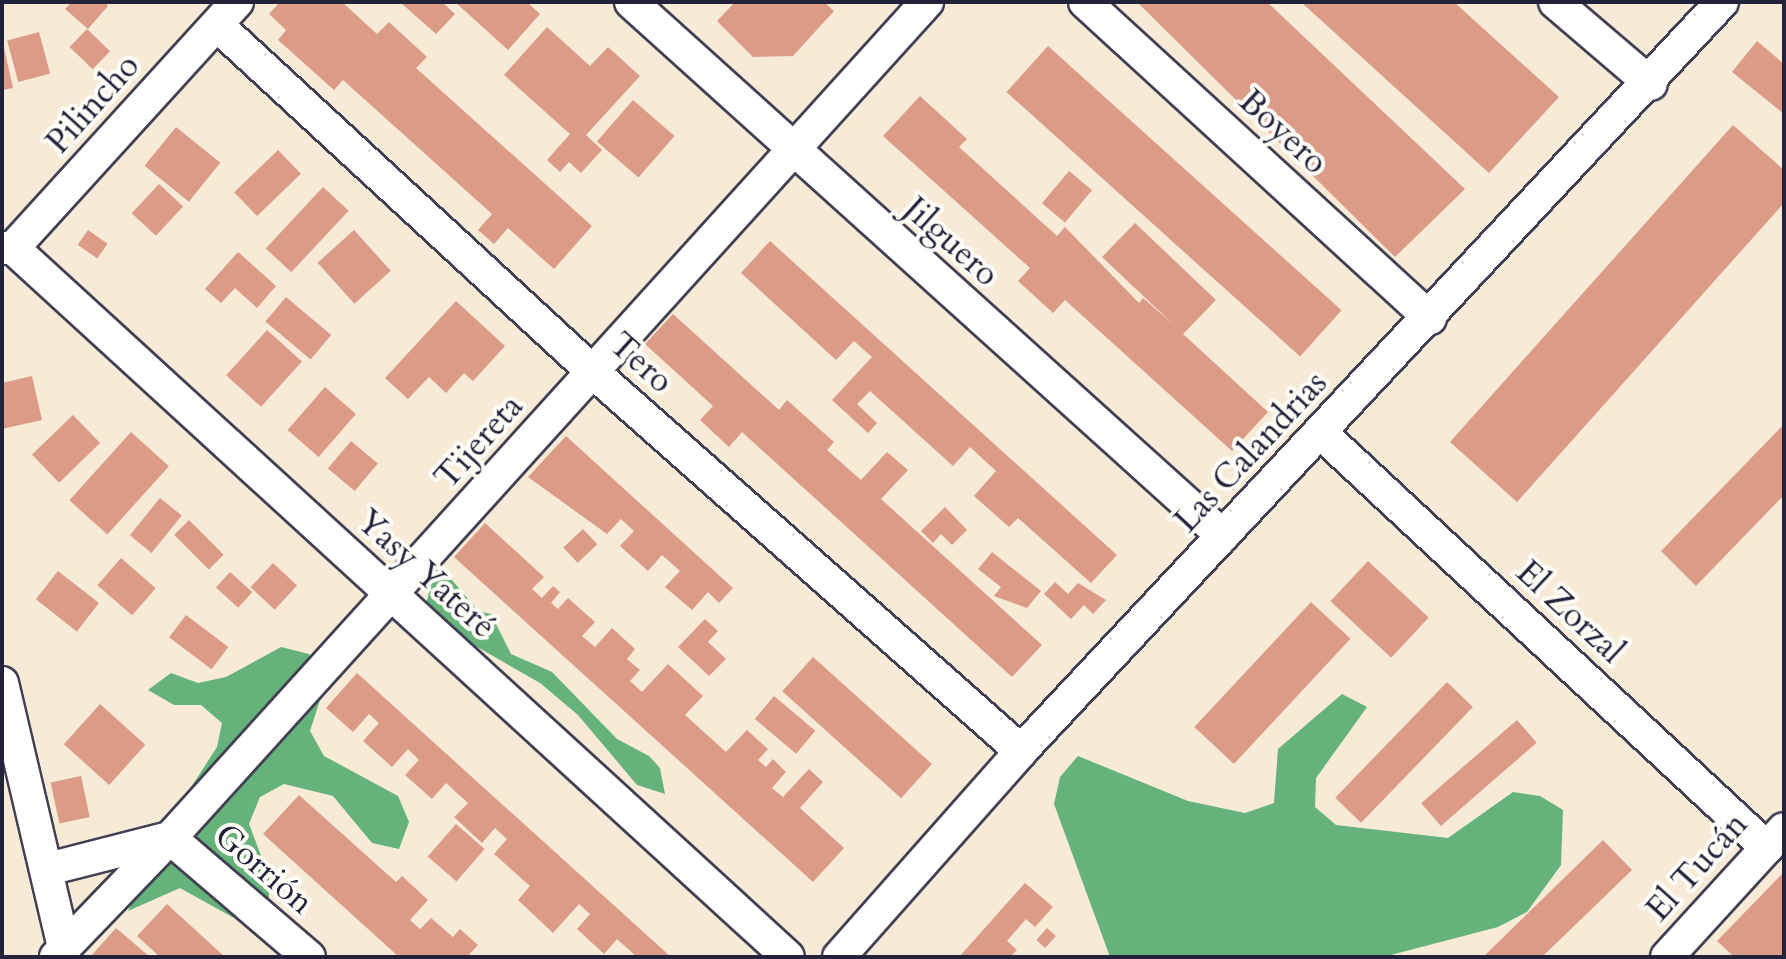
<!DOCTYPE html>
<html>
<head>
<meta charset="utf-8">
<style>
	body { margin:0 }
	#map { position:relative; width:1786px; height:959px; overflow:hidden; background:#f7ebd8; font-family:Cardo,serif }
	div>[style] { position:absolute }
	.forest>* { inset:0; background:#65b27b }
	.building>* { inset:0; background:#db9b86; transform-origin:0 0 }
	.roads { filter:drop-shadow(2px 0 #424053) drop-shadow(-2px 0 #424053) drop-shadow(0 2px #424053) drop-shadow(0 -2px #424053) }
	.minor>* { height:32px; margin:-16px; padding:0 16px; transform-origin:16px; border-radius:16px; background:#fff }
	span { translate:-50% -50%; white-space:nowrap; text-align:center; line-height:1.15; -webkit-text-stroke:8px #fdfcf7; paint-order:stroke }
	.street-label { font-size:34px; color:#22223b }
	.frame { position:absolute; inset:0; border:4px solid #22223b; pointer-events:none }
</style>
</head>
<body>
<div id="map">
	<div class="forest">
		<i style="clip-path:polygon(432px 579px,452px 580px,478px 611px,491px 614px,511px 654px,552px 672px,617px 739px,649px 756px,660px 768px,665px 794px,637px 785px,578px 715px,540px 683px,444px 628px,426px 605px)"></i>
		<i style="clip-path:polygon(281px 647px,309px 654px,327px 678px,310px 731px,324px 756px,398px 796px,409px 822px,399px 849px,372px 843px,333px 796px,284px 784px,260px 797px,249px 824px,269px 877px,269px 907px,250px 927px,180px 888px,128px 911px,168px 823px,217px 747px,222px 723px,201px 705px,174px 705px,148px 690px,171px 673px,198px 683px,226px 677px)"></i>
		<i style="clip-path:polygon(1342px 694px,1367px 707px,1316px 778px,1315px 807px,1336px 825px,1448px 838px,1513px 792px,1540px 796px,1563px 810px,1561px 865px,1527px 912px,1498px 927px,1383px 957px,1110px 957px,1054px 804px,1060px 777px,1078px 756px,1188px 801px,1245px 813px,1274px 803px,1278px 749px)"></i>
	</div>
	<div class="building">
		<i style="clip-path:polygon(72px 2px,104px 2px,108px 6px,88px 29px,65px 9px)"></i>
		<i style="clip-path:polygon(280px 2px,342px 2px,377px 34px,389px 22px,427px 57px,416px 68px,592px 226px,554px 269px,508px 228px,494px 244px,478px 230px,492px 214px,343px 80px,334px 90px,278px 40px,286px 30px,269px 14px)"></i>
		<i style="clip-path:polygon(400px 2px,442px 2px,455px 14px,436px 34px)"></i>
		<i style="clip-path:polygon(455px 2px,527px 2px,540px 14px,508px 50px)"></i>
		<i style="clip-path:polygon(735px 2px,824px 2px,834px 11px,793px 56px,753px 57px,717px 21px)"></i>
		<i style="clip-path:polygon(1137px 2px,1267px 2px,1465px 189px,1395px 257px)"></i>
		<i style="clip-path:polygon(1301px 2px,1454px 2px,1559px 97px,1489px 173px)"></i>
		<i style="clip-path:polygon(547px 27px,590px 66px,608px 47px,640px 76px,586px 135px,602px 150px,581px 173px,569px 162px,560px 172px,547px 160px,570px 134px,504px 75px)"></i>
		<i style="left:87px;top:29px;width:32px;height:25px;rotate:44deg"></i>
		<i style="left:39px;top:32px;width:43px;height:33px;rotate:75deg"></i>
		<i style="clip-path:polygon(2px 39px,13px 88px,2px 90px)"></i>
		<i style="clip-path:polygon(1757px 41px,1784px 64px,1784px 114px,1732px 72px)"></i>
		<i style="left:1048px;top:46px;width:395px;height:62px;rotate:42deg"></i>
		<i style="clip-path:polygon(920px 96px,967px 139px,959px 147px,1057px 236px,1065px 227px,1139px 303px,1143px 298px,1174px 325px,1102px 257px,1135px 223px,1216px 300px,1183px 334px,1268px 412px,1232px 451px,1065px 300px,1053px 313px,1018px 281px,1030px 268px,883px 136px)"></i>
		<i style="left:633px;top:100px;width:55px;height:55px;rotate:41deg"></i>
		<i style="clip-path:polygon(1733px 125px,1784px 170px,1784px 203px,1517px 502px,1450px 442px)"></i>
		<i style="left:176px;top:127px;width:57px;height:50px;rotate:39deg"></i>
		<i style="left:278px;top:150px;width:33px;height:61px;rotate:46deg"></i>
		<i style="left:1069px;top:171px;width:30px;height:42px;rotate:40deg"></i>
		<i style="left:159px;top:184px;width:33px;height:40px;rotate:43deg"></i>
		<i style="left:323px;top:187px;width:35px;height:84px;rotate:43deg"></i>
		<i style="left:88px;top:230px;width:24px;height:18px;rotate:35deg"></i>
		<i style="left:354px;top:230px;width:55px;height:49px;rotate:48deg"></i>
		<i style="clip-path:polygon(770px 241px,1117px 555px,1091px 583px,1018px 518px,1009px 527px,974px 496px,996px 471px,970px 447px,953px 466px,870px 391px,857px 404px,877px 423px,868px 433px,832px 400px,872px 357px,854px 341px,836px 360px,741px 273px)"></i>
		<i style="clip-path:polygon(238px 252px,276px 286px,257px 308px,235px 288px,221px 303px,205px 289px)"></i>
		<i style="left:286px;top:297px;width:59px;height:32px;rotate:40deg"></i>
		<i style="clip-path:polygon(456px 301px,505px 346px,473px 381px,464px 373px,446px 393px,429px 377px,408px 399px,385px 378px)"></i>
		<i style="clip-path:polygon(673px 314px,779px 410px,787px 400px,834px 442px,827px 450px,861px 480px,887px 452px,908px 470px,881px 499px,1042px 645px,1012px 677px,742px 432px,729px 447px,700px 420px,713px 406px,645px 344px)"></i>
		<i style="left:267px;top:330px;width:47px;height:61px;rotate:42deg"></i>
		<i style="clip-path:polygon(32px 376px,42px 420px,2px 429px,2px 383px)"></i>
		<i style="left:325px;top:387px;width:41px;height:57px;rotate:41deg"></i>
		<i style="left:73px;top:415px;width:39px;height:57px;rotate:46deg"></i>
		<i style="clip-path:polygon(1784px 424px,1784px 495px,1696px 586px,1661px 551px)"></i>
		<i style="left:131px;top:432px;width:51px;height:92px;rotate:42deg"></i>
		<i style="clip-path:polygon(566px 436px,733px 588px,719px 603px,708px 592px,692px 610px,665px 587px,680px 571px,662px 555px,648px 571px,620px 546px,634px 531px,621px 519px,607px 534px,528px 477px)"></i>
		<i style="left:351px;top:441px;width:35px;height:36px;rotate:40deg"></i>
		<i style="left:160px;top:498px;width:28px;height:48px;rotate:39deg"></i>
		<i style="clip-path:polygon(945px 507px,967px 530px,952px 545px,941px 534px,933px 543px,921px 531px)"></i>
		<i style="left:189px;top:520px;width:49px;height:21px;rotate:45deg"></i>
		<i style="clip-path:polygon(485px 523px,544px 577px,532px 589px,542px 598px,553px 586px,560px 592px,551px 603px,558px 609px,568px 598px,595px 622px,582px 636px,595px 647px,612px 628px,635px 649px,627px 659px,640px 670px,630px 681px,642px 692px,668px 664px,703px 696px,685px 715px,726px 752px,747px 730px,768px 749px,758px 760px,766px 767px,773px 759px,786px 772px,772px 788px,783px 797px,809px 769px,823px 782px,800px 808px,844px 848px,813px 882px,454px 557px)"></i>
		<i style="left:583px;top:529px;width:21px;height:27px;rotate:47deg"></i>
		<i style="clip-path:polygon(992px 552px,1041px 591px,1027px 608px,994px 596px,1001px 587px,978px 569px)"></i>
		<i style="left:121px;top:558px;width:46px;height:36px;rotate:41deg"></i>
		<i style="left:1368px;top:561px;width:83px;height:55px;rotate:43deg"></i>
		<i style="left:273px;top:563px;width:33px;height:33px;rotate:43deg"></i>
		<i style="left:58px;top:571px;width:52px;height:36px;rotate:38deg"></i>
		<i style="left:230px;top:572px;width:30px;height:21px;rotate:42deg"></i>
		<i style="clip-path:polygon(1055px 582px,1068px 594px,1078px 583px,1106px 600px,1093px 614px,1084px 605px,1071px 619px,1044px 594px)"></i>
		<i style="left:1311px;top:602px;width:54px;height:171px;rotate:43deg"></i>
		<i style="left:186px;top:615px;width:53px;height:28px;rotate:37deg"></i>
		<i style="clip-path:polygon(705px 619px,718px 631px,708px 642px,726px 659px,709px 676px,678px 647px)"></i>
		<i style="left:813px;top:657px;width:160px;height:46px;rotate:42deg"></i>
		<i style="clip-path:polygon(357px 673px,671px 957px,637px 957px,617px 939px,604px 954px,577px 929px,590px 914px,579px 904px,553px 933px,518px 900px,530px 886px,494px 854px,507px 839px,495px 828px,482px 843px,454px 817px,468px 803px,446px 783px,432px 799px,405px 775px,419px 760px,408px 749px,392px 767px,363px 741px,379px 723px,369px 714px,353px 732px,326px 708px)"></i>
		<i style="left:1447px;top:682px;width:36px;height:161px;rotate:44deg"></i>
		<i style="left:774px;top:696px;width:54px;height:30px;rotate:40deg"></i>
		<i style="left:100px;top:704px;width:61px;height:54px;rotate:42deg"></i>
		<i style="left:1517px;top:720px;width:30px;height:127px;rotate:49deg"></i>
		<i style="left:81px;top:776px;width:42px;height:31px;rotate:78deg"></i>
		<i style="clip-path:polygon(299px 795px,396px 882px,402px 876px,428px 900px,410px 920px,420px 929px,431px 918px,453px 937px,460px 929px,478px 945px,467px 957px,399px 957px,263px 834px)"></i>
		<i style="left:456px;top:824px;width:38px;height:43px;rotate:41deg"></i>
		<i style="clip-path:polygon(1603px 840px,1632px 870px,1542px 957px,1483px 957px)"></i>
		<i style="clip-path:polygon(1784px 872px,1784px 957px,1734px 957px,1717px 941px)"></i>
		<i style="clip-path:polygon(1025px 883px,1053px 907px,1035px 927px,1026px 919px,1007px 941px,1017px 950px,1010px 957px,959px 957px)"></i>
		<i style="clip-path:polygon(167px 904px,225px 957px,160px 957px,137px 936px)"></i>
		<i style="clip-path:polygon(116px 928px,150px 957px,90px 957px)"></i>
		<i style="left:1047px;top:928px;width:12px;height:16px;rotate:42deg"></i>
	</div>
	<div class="roads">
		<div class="minor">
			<i style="left:631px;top:2px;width:797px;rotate:42.05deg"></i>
			<i style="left:1085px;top:2px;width:468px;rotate:42.5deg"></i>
			<i style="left:1555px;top:2px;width:126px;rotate:40.5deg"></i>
			<i style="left:217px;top:25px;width:512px;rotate:42.7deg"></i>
			<i style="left:593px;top:372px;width:572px;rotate:41.53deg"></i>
			<i style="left:2px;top:248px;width:11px"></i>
			<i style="left:13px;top:248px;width:333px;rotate:-47.7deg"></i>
			<i style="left:13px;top:248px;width:1050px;rotate:42.45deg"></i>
			<i style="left:1321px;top:433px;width:609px;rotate:42.94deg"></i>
			<i style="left:2px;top:683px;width:272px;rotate:76.8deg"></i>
			<i style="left:64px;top:948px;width:12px;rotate:132deg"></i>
			<i style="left:48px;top:869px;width:126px;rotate:-14.3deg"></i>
			<i style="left:170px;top:838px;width:1128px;rotate:-47.84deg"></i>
			<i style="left:64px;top:948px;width:153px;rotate:-46.1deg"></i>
			<i style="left:170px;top:838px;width:183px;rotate:40.6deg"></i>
			<i style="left:839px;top:957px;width:275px;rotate:-48.5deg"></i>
			<i style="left:1021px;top:751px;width:1026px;rotate:-46.9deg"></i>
			<i style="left:1667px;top:957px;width:173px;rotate:-47.6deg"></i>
		</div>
	</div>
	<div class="street-label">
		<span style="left:93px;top:104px;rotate:-48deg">Pilincho</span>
		<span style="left:1283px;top:132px;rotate:43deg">Boyero</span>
		<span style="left:951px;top:242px;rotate:42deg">Jilguero</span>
		<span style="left:641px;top:363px;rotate:42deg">Tero</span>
		<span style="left:479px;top:442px;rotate:-48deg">Tijereta</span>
		<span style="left:1251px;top:452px;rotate:-47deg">Las Calandrias</span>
		<span style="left:426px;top:574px;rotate:42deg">Yasy Yateré</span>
		<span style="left:1570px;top:612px;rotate:43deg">El Zorzal</span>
		<span style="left:1697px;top:867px;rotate:-48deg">El Tucán</span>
		<span style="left:264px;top:869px;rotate:41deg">Gorrión</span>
	</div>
	<div class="frame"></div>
</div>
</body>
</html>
